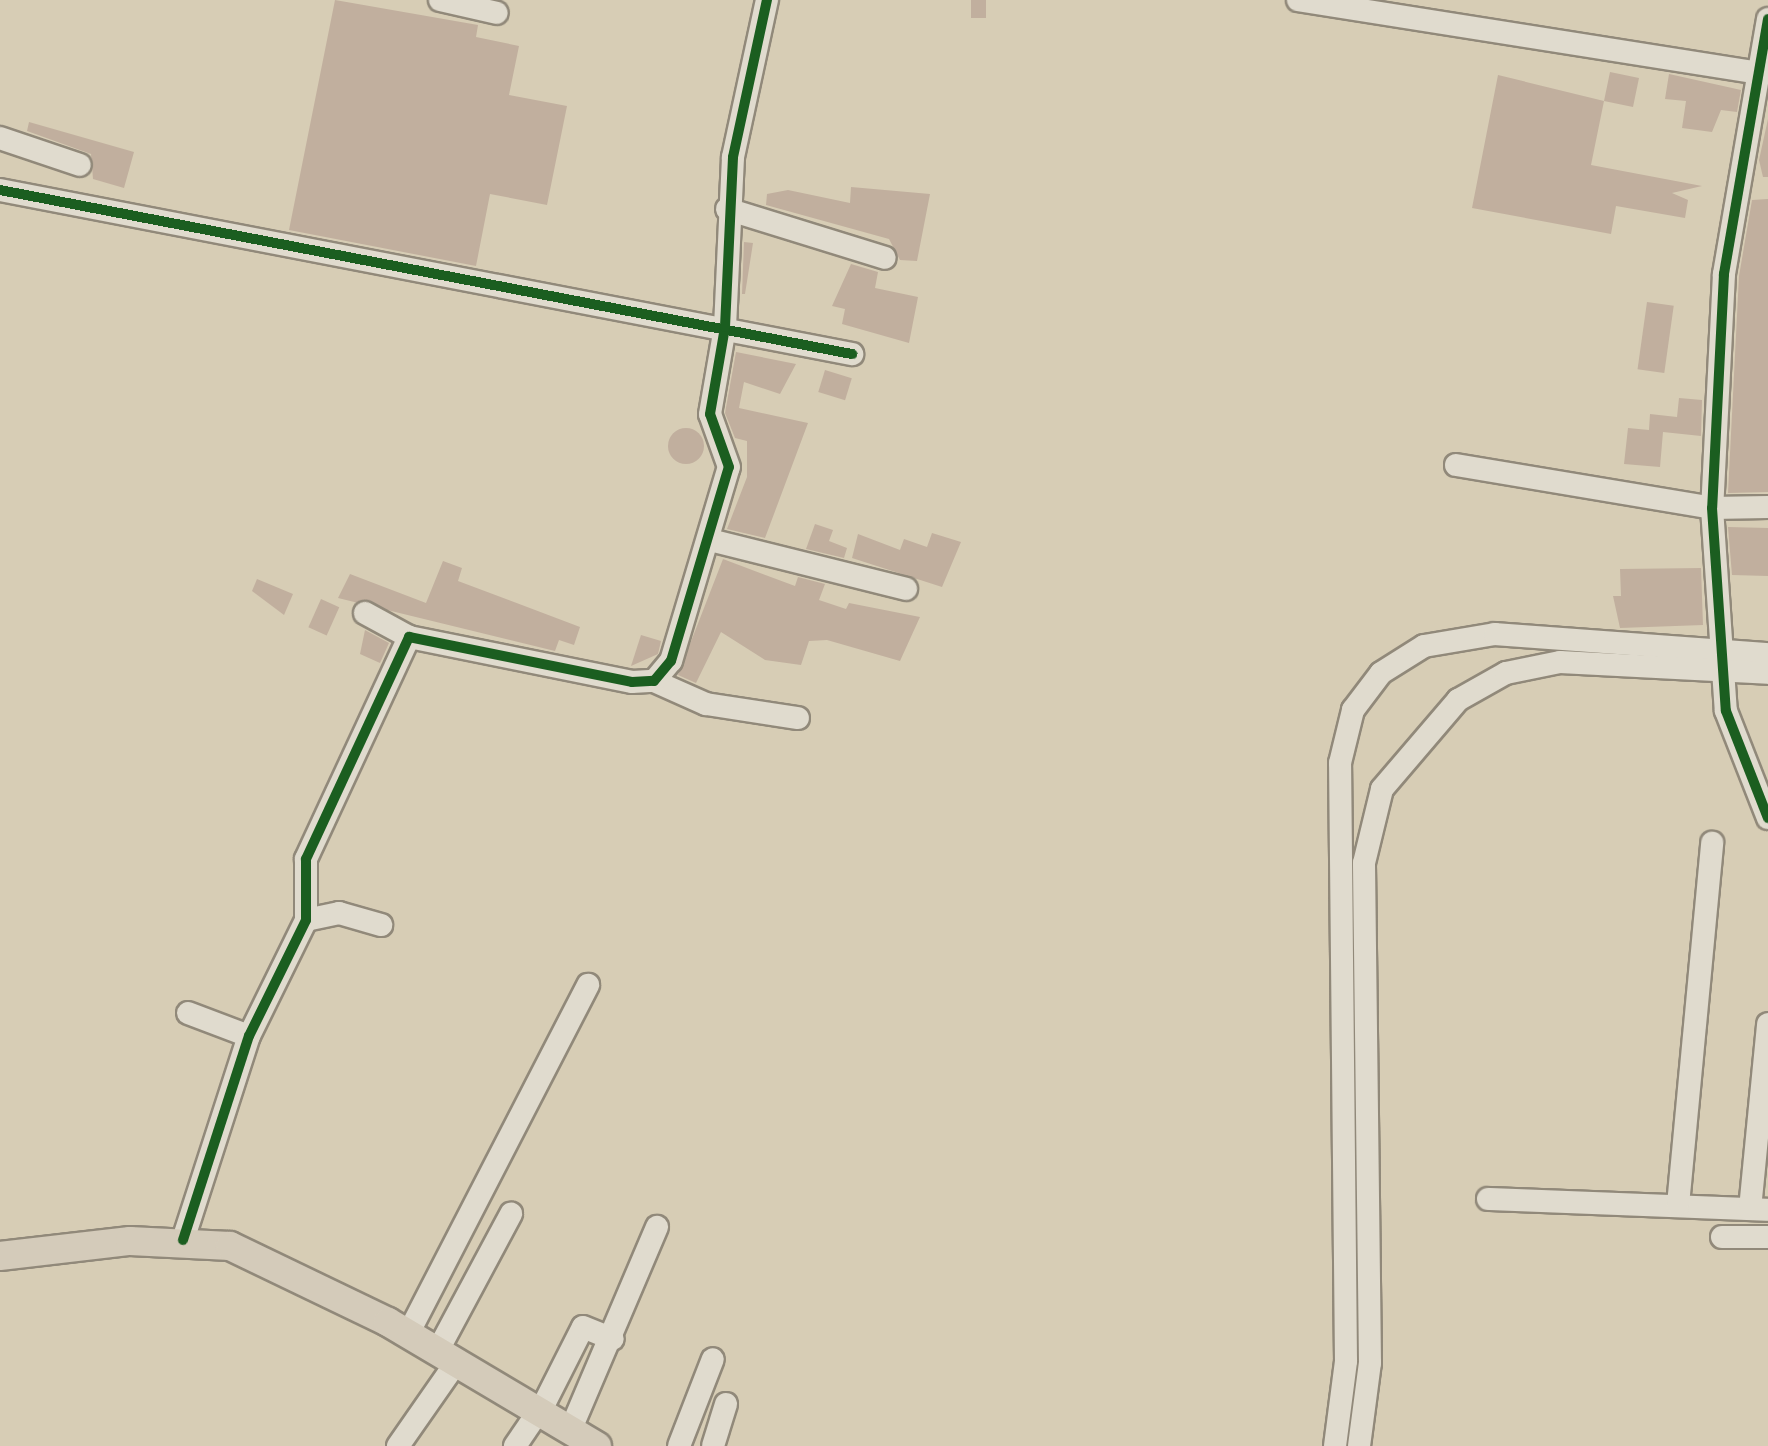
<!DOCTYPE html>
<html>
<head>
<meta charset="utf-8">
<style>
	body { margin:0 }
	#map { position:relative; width:1768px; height:1446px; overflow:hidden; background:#d7cdb5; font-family:"Old Standard TT",serif }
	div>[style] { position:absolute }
	.building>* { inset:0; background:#c1af9e; transform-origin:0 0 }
	.round { border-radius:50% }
	.roads { filter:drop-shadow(2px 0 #91897a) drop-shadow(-2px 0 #91897a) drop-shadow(0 2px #91897a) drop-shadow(0 -2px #91897a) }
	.minor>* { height:22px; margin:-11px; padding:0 11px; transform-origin:11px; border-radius:11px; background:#e0dbce }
	.major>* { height:28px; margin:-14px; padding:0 14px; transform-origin:14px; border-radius:14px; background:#d4cbba }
	.cycleway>* { height:10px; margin:-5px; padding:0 5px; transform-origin:5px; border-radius:5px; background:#1b5e20 }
	span { translate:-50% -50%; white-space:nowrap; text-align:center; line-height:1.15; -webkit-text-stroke:8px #eee2c6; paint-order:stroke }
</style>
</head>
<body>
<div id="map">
	<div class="building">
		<i style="clip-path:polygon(335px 0,478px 25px,476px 37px,519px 46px,509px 95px,567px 106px,547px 205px,490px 194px,476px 266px,289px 230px)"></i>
		<i style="left:971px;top:0;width:15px;height:18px"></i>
		<i style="clip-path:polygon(1610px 72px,1639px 78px,1633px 107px,1604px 101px,1591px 165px,1702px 186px,1672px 193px,1688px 200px,1685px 218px,1616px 206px,1611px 234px,1472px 208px,1498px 75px,1604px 101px)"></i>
		<i style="clip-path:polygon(1669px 74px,1741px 90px,1737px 112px,1721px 110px,1712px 132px,1682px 128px,1686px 101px,1665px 99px)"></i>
		<i style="clip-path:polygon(1768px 119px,1768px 177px,1763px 177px,1759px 160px)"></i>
		<i style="clip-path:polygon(29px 122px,134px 152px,124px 188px,93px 179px,91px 154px,27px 131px)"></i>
		<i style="clip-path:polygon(851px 187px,930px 194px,917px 261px,900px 260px,889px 239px,766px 205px,767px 194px,788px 190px,850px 203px)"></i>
		<i style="clip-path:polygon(1768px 199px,1768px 492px,1728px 493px,1739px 276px,1752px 200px)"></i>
		<i style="clip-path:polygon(744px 242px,753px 243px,745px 294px,742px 294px)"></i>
		<i style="clip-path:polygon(851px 264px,878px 272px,875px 288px,918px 297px,909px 343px,842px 324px,845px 309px,832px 306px)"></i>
		<i style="left:1647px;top:302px;width:27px;height:68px;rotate:8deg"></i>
		<i style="clip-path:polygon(736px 352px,796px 364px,780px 394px,744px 382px,739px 408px,808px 423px,765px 538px,727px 529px,747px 477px,747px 441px,735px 438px,725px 413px)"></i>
		<i style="left:825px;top:370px;width:28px;height:23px;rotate:17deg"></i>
		<i style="clip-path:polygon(1679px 398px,1702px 400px,1701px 436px,1663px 432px,1660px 467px,1624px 464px,1628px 428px,1649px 430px,1650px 414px,1677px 417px)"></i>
		<i class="round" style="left:668px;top:428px;width:36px;height:36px"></i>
		<i style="clip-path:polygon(815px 524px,833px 530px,829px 541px,847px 548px,844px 558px,806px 549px)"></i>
		<i style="clip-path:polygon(1728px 527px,1768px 528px,1768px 576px,1732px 575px)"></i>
		<i style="clip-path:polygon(932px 533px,961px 542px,942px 587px,852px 558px,858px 534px,900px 550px,904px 539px,927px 547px)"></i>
		<i style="clip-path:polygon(723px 559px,795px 586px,798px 577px,825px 584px,819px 600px,846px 609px,849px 603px,920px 617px,900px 661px,827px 640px,809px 641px,801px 665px,765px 660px,721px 632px,696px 683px,678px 675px)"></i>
		<i style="clip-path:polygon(443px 561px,462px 568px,458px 581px,580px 627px,574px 645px,559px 640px,555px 651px,338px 598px,350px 574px,426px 603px)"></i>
		<i style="clip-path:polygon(1701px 568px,1703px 625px,1620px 628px,1613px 596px,1621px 596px,1620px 569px)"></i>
		<i style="clip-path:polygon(257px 579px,293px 594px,284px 615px,252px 591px)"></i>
		<i style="left:321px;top:599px;width:20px;height:31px;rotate:24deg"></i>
		<i style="clip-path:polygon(365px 630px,389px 643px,380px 663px,360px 654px)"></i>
		<i style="clip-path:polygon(641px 635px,661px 641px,658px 654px,631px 666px)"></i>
	</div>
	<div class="roads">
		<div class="minor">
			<i style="left:440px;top:0;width:58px;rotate:12.8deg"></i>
			<i style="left:1298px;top:0;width:465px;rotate:9deg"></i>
			<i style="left:1768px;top:19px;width:259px;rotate:99.8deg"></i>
			<i style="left:1724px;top:274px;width:234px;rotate:92.9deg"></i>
			<i style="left:1712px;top:508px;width:203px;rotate:86.1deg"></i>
			<i style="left:1726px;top:711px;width:115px;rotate:68.6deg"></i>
			<i style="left:0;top:138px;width:84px;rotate:18.6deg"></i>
			<i style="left:0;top:190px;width:868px;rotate:10.9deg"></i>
			<i style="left:727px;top:209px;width:165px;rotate:17.2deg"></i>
			<i style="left:1456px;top:465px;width:260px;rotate:9.5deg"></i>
			<i style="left:1712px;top:508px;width:56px;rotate:-1deg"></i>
			<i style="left:710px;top:540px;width:202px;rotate:14deg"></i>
			<i style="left:365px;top:613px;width:50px;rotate:28.6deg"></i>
			<i style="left:654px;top:681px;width:57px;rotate:23.9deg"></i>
			<i style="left:706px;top:704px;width:93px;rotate:8.7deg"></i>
			<i style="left:306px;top:920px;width:34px;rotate:-12deg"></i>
			<i style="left:339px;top:913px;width:44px;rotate:15.9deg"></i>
			<i style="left:188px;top:1013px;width:65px;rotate:20.7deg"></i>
			<i style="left:1488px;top:1199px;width:280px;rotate:2.2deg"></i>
			<i style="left:1678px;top:1205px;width:364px;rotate:-84.6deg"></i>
			<i style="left:1750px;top:1209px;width:186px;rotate:-84.4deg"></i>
			<i style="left:1722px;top:1237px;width:46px"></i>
			<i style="left:183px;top:1240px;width:214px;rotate:-72.1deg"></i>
			<i style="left:249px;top:1036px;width:129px;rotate:-63.8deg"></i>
			<i style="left:306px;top:920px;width:61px;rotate:-90deg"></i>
			<i style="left:306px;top:859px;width:245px;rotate:-65.1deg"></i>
			<i style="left:409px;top:637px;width:227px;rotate:11.4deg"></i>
			<i style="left:632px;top:682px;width:22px;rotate:-3deg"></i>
			<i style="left:654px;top:681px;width:26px;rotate:-50deg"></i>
			<i style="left:671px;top:661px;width:202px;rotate:-73.4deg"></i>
			<i style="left:729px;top:467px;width:56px;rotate:-109.7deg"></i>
			<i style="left:710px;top:414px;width:88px;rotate:-80.2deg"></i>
			<i style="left:725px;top:327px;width:170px;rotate:-87.3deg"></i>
			<i style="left:733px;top:157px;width:161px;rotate:-77.8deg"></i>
			<i style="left:408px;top:1334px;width:393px;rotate:-62.7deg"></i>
			<i style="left:437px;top:1352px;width:157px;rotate:-61.8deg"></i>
			<i style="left:540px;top:1412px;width:95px;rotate:-63.2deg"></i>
			<i style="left:583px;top:1327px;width:32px;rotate:22deg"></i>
			<i style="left:570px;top:1431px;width:222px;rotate:-66.9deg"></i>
			<i style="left:398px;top:1446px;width:101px;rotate:-55.1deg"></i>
			<i style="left:515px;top:1446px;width:41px;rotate:-55.9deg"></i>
			<i style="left:679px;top:1446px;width:93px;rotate:-68.7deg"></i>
			<i style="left:713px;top:1446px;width:44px;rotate:-72.8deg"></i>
			<i style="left:1335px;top:1446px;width:86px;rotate:-82.6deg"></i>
			<i style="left:1346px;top:1361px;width:598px;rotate:-90.57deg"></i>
			<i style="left:1340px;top:763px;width:55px;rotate:-76.2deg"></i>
			<i style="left:1353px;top:710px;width:46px;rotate:-52.9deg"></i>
			<i style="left:1381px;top:673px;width:51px;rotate:-32.1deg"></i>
			<i style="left:1424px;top:646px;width:72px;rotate:-9.6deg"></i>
			<i style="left:1495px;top:634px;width:274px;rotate:4.2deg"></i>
			<i style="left:1359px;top:1446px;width:84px;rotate:-82.5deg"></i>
			<i style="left:1370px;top:1363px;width:500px;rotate:-90.69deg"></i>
			<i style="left:1364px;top:863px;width:76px;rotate:-76.3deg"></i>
			<i style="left:1382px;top:789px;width:117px;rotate:-49.5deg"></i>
			<i style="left:1458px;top:700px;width:55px;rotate:-29.4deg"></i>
			<i style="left:1506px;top:673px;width:55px;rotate:-11.5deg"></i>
			<i style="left:1560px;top:662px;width:208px;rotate:3deg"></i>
		</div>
		<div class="major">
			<i style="left:0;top:1256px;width:131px;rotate:-6.6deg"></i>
			<i style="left:130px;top:1241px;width:100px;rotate:2.9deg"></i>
			<i style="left:230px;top:1246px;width:175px;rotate:25.7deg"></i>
			<i style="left:388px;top:1322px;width:243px;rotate:30.7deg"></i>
		</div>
	</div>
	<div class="cycleway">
		<i style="left:1768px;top:19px;width:259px;rotate:99.8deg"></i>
		<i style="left:1724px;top:274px;width:234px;rotate:92.9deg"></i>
		<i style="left:1712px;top:508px;width:203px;rotate:86.1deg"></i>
		<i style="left:1726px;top:711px;width:115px;rotate:68.6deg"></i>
		<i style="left:0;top:190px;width:868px;rotate:10.9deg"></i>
		<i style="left:183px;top:1240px;width:214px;rotate:-72.1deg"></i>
		<i style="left:249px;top:1036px;width:129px;rotate:-63.8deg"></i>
		<i style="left:306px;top:920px;width:61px;rotate:-90deg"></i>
		<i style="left:306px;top:859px;width:245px;rotate:-65.1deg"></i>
		<i style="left:409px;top:637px;width:227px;rotate:11.4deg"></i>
		<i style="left:632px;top:682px;width:22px;rotate:-3deg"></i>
		<i style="left:654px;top:681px;width:26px;rotate:-50deg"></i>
		<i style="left:671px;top:661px;width:202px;rotate:-73.4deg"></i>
		<i style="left:729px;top:467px;width:56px;rotate:-109.7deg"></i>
		<i style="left:710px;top:414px;width:88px;rotate:-80.2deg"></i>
		<i style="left:725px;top:327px;width:170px;rotate:-87.3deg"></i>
		<i style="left:733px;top:157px;width:161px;rotate:-77.8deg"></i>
	</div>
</div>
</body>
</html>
